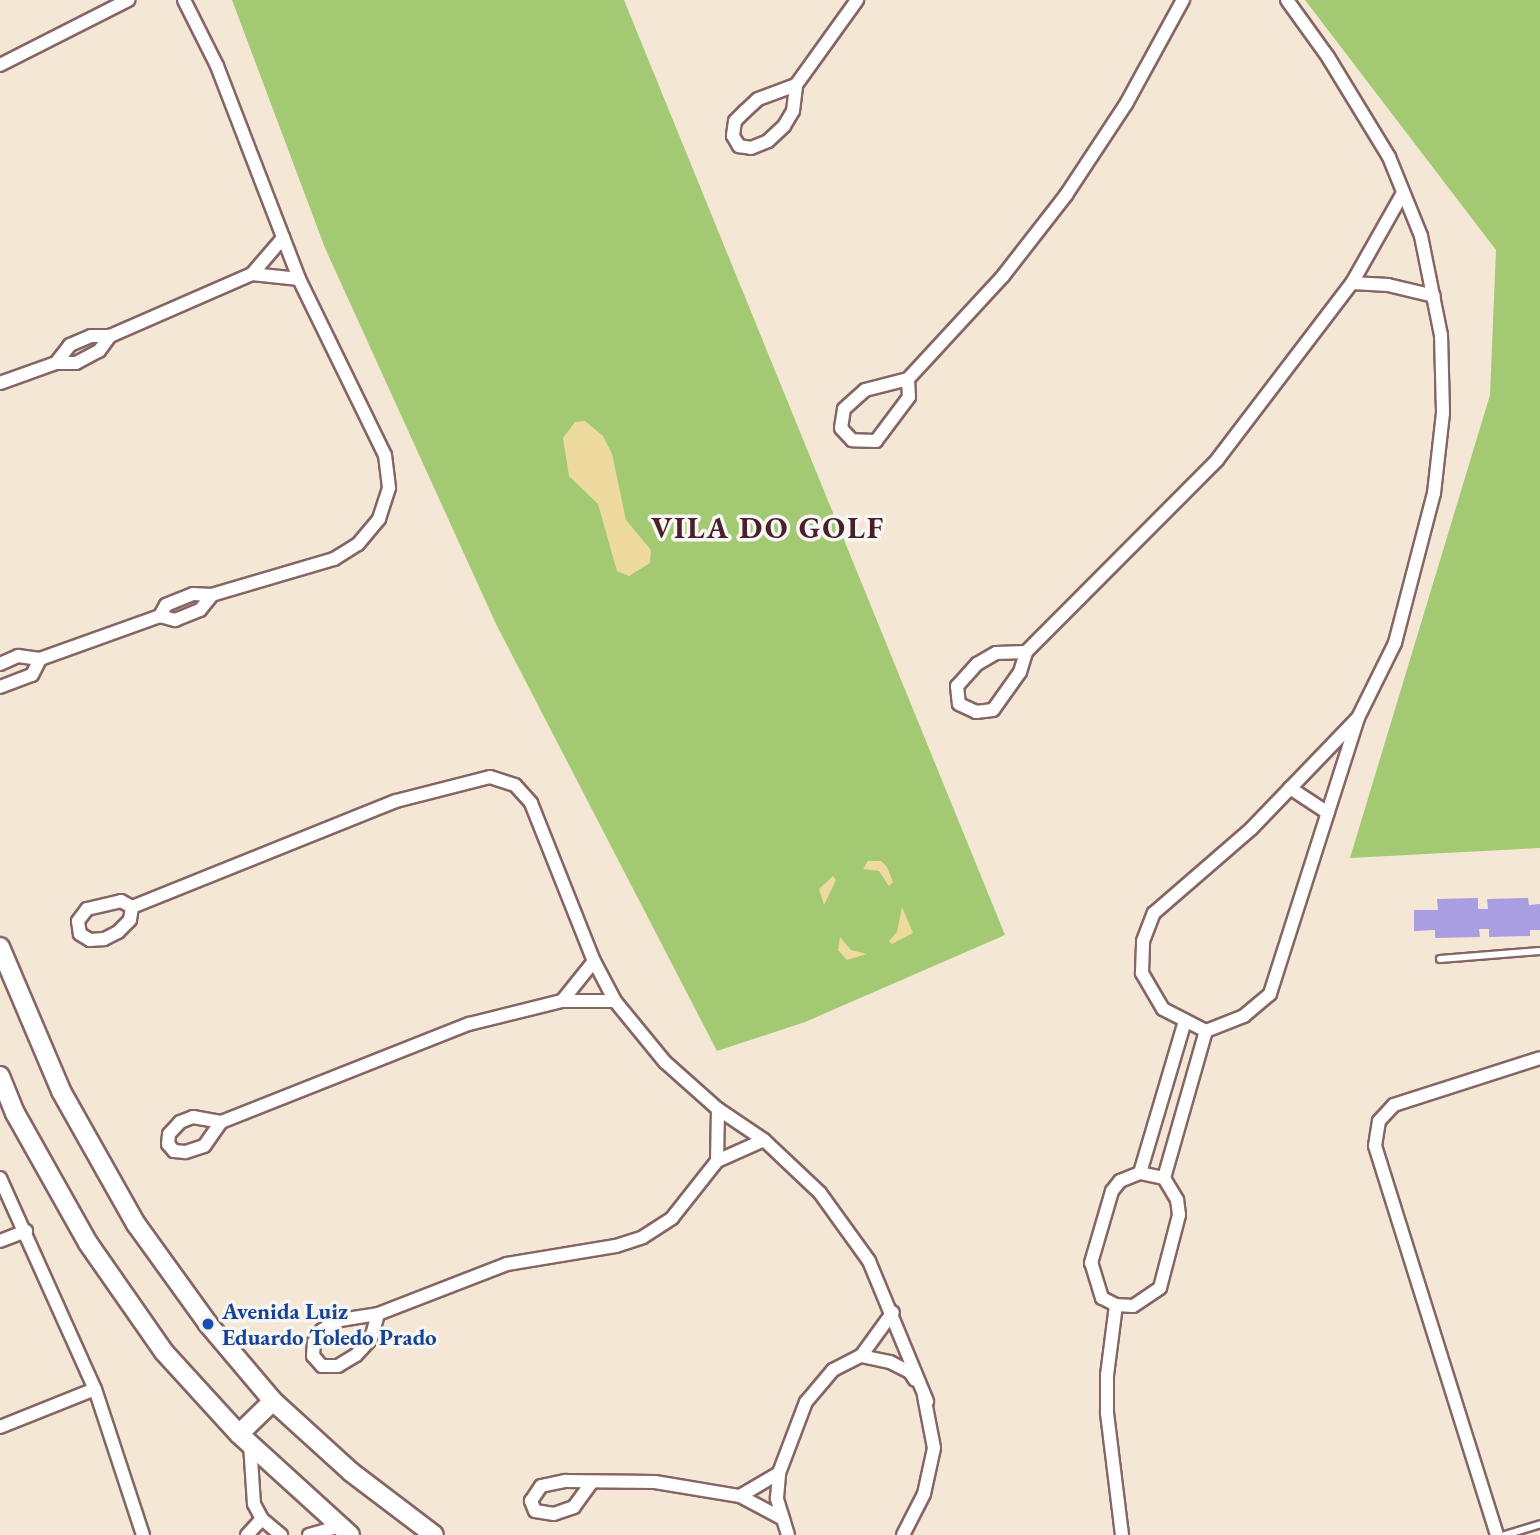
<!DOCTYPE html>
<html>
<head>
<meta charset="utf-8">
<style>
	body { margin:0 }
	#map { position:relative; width:1540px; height:1535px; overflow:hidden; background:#f4e7d5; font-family:"EB Garamond",serif }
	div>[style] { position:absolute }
	.green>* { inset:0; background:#a4c973 }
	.sand>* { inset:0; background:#eeda9e }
	.building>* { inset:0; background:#a99ee2 }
	.roads { filter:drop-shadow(2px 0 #866566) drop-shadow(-2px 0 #866566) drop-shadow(0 2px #866566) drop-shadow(0 -2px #866566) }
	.service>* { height:6px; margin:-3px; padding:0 3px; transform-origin:3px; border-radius:3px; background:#fff }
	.minor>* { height:12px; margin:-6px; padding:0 6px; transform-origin:6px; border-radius:6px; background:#fff }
	.secondary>* { height:18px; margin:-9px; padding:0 9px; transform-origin:9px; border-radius:9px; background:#fff }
	.dots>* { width:19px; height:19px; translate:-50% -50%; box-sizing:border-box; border:4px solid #f6f6f2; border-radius:50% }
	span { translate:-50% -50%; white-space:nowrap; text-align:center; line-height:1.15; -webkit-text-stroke:7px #f6f6f2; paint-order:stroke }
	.transit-label { font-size:23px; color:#164399; font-weight:700 }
	.left { translate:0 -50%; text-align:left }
	.district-label { font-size:30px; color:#4a1f2b; font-weight:700; letter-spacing:2px }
</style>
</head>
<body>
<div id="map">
	<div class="green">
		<i style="clip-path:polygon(232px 0,624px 0,1005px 935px,805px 1022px,717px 1051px,496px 624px,325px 248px)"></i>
		<i style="clip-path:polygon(1305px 0,1540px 0,1540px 848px,1350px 858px,1490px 395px,1496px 250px)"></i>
	</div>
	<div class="sand">
		<i style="clip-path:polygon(585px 421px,603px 436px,612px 454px,626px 520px,651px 550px,650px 563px,629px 576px,617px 571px,598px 504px,569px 476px,563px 438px,575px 422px)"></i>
		<i style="clip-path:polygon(868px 861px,881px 861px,887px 867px,893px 882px,889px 886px,879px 871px,863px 869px)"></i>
		<i style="clip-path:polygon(833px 876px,836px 880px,824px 905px,819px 889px)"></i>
		<i style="clip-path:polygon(902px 907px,913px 933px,892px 944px,889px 941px,897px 932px)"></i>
		<i style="clip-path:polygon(840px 937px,851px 950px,867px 954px,847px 960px,838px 950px)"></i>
	</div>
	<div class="building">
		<i style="clip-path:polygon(1478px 898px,1478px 909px,1488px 909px,1487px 899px,1528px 898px,1529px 905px,1540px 904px,1540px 930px,1530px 930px,1530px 936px,1489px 937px,1489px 929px,1479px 929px,1480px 937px,1435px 938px,1435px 930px,1414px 931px,1414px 910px,1438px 910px,1437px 899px)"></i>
	</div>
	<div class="roads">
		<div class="service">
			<i style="left:1440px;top:959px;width:100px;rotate:-4.6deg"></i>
			<i style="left:1505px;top:1535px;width:37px;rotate:-17deg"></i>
		</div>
		<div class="minor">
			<i style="left:184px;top:0;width:74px;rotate:63.4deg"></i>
			<i style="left:217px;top:66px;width:228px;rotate:68.9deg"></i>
			<i style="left:299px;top:279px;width:196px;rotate:64deg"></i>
			<i style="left:385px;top:455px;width:33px;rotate:83deg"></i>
			<i style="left:389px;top:488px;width:33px;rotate:108deg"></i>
			<i style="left:379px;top:519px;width:33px;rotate:130deg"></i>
			<i style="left:358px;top:544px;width:28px;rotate:148deg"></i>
			<i style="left:334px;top:559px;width:127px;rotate:163.6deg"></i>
			<i style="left:1287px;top:0;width:70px;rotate:54.3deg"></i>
			<i style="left:1328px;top:57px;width:117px;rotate:58.6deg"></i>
			<i style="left:1389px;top:157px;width:85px;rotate:67.9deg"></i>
			<i style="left:1421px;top:236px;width:101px;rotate:78.6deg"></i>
			<i style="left:1441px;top:335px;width:78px;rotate:88.5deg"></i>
			<i style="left:1443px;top:413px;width:81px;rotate:96.4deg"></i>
			<i style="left:1434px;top:493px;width:155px;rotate:104.6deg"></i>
			<i style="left:1395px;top:643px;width:84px;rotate:116.3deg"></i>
			<i style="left:0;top:65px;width:144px;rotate:-26.9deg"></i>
			<i style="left:796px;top:85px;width:40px;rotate:159.8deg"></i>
			<i style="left:758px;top:99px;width:18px;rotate:137deg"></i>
			<i style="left:745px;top:111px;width:14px;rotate:135deg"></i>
			<i style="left:735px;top:121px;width:15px;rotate:98deg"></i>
			<i style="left:733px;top:136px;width:12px;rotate:59deg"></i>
			<i style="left:739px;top:146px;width:12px;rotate:9deg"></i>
			<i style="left:751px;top:148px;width:18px;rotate:-22deg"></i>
			<i style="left:768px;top:141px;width:22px;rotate:-43deg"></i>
			<i style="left:784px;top:126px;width:17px;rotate:-59deg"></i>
			<i style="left:793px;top:111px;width:26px;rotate:-83deg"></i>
			<i style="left:796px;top:85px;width:105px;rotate:-54.3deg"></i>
			<i style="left:252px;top:274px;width:48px;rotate:-49.3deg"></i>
			<i style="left:1352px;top:283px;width:103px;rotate:-60.5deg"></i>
			<i style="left:110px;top:336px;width:155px;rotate:-23.6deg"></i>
			<i style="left:252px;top:274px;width:47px;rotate:6.1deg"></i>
			<i style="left:908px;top:379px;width:18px;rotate:87deg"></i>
			<i style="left:909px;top:397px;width:55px;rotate:126.9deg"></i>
			<i style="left:876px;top:441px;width:24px;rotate:-178deg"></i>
			<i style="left:852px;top:440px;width:16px;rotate:-133deg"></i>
			<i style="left:841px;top:428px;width:19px;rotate:-81deg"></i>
			<i style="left:844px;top:409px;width:28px;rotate:-42deg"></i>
			<i style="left:865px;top:390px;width:44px;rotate:-14.3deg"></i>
			<i style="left:908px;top:379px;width:140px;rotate:-47.3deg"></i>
			<i style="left:1003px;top:276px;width:103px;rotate:-52.1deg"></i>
			<i style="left:1066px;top:195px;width:109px;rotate:-56.6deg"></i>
			<i style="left:1126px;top:104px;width:119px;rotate:-61.3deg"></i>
			<i style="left:0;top:383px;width:59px;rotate:-19.7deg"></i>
			<i style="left:56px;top:363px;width:20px"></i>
			<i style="left:76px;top:363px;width:26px;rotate:-28deg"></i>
			<i style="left:99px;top:351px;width:19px;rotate:-54deg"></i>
			<i style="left:110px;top:336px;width:19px;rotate:180deg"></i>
			<i style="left:91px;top:336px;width:23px;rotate:157deg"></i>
			<i style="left:70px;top:345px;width:23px;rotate:128deg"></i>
			<i style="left:1026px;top:652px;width:30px;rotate:178deg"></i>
			<i style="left:996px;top:653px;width:22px;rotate:150deg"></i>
			<i style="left:977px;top:664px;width:30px;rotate:132deg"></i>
			<i style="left:957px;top:686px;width:18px;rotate:84deg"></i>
			<i style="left:959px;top:704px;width:19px;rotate:25deg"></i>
			<i style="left:976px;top:712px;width:17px;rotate:-7deg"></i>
			<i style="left:993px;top:710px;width:47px;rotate:-54.6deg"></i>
			<i style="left:1020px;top:672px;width:21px;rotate:-73deg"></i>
			<i style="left:1026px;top:652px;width:271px;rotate:-45.1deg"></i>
			<i style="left:1217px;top:460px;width:223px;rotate:-52.7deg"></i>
			<i style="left:1352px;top:283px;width:36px;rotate:3deg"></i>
			<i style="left:1388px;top:285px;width:47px;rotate:13.4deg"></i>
			<i style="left:0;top:664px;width:20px;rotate:-24deg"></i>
			<i style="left:18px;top:656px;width:22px;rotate:8deg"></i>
			<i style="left:40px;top:659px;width:127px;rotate:-19.7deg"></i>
			<i style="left:160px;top:616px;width:16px;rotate:15deg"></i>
			<i style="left:175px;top:620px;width:27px;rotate:-22deg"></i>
			<i style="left:200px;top:610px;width:19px;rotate:-51deg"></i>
			<i style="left:212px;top:595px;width:19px;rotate:-177deg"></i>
			<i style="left:193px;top:594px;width:29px;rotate:158deg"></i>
			<i style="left:166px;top:605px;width:13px;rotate:119deg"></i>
			<i style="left:0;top:687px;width:34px;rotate:-21deg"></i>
			<i style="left:32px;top:675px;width:18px;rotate:-63deg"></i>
			<i style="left:1358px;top:718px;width:290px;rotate:107.7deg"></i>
			<i style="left:1270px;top:994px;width:34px;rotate:140deg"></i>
			<i style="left:1244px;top:1016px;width:41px;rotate:158.5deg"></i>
			<i style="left:1206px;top:1031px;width:48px;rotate:-152.9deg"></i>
			<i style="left:1163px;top:1009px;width:42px;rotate:-120.3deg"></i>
			<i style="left:1142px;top:973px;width:32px;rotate:-88deg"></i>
			<i style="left:1143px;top:941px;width:30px;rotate:-69deg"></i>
			<i style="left:1154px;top:913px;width:128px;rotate:-40.9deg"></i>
			<i style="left:1251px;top:829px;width:154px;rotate:-46.1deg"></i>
			<i style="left:1290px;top:788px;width:45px;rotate:33.3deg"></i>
			<i style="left:121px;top:901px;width:13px;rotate:29deg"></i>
			<i style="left:132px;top:907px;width:13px;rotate:99deg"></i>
			<i style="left:130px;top:920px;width:17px;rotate:135deg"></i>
			<i style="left:118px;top:932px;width:16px;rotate:153deg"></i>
			<i style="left:104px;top:939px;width:14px;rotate:176deg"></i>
			<i style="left:90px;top:940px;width:12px;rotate:-149deg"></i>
			<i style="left:80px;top:934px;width:13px;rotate:-99deg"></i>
			<i style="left:78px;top:921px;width:15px;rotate:-53deg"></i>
			<i style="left:87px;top:909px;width:35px;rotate:-13deg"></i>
			<i style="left:132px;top:907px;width:284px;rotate:-21.9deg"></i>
			<i style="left:396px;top:801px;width:97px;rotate:-14.3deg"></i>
			<i style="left:490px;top:777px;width:26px;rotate:18deg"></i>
			<i style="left:515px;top:785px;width:24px;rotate:48deg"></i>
			<i style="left:531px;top:803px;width:170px;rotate:68.3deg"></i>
			<i style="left:594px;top:961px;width:45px;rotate:62.3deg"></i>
			<i style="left:615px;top:1001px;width:79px;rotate:50.7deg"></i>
			<i style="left:665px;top:1062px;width:71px;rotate:41.6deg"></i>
			<i style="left:718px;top:1109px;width:55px;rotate:34deg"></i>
			<i style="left:764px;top:1140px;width:77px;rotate:43.4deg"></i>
			<i style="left:820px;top:1193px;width:84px;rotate:54.2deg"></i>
			<i style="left:869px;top:1261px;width:152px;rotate:67.5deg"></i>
			<i style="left:562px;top:1001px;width:51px;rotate:-51.3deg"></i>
			<i style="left:221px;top:1122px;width:29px;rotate:125deg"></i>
			<i style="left:204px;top:1146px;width:20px;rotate:162deg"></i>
			<i style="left:185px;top:1152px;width:11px;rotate:-175deg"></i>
			<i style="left:174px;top:1151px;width:9px;rotate:-131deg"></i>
			<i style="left:168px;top:1144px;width:10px;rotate:-84deg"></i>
			<i style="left:169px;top:1134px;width:16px;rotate:-47deg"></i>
			<i style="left:180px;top:1122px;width:14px;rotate:-21deg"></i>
			<i style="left:193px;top:1117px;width:28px;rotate:10deg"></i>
			<i style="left:221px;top:1122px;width:267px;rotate:-21.6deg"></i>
			<i style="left:469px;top:1024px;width:96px;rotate:-13.9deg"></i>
			<i style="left:562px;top:1001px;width:53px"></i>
			<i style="left:717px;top:1161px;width:52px;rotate:-88.9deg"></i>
			<i style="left:1140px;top:1173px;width:25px;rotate:12deg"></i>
			<i style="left:1164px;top:1178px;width:26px;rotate:59deg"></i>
			<i style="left:1177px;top:1200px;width:15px;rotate:82deg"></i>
			<i style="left:1179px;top:1215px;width:75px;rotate:104.6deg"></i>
			<i style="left:1160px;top:1288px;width:32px;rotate:146deg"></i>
			<i style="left:1133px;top:1306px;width:17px;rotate:-177deg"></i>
			<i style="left:1116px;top:1305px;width:16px;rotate:-153deg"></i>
			<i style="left:1102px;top:1298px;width:37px;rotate:-107deg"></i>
			<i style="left:1091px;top:1263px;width:75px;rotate:-73.7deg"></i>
			<i style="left:1112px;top:1191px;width:13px;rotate:-51deg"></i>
			<i style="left:1120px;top:1181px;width:22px;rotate:-22deg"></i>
			<i style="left:1140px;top:1173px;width:159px;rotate:-73.5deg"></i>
			<i style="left:0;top:1178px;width:231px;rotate:65.8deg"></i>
			<i style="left:95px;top:1389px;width:154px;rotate:71.8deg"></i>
			<i style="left:1164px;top:1178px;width:153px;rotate:-74.1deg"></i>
			<i style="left:0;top:1241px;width:28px;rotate:-21deg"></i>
			<i style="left:1116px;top:1305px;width:71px;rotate:97.3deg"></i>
			<i style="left:1107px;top:1375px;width:38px;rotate:90deg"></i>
			<i style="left:1107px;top:1413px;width:123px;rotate:83deg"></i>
			<i style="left:378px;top:1314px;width:26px;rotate:106deg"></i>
			<i style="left:371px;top:1339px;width:22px;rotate:133deg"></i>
			<i style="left:356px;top:1355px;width:21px;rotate:149deg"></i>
			<i style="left:338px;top:1366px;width:16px;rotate:180deg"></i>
			<i style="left:322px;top:1366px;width:13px;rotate:-132deg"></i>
			<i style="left:313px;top:1356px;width:14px;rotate:-86deg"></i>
			<i style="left:314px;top:1342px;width:14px;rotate:-56deg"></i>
			<i style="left:322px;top:1330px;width:21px;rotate:-29deg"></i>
			<i style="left:340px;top:1320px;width:38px;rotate:-9deg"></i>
			<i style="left:378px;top:1314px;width:138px;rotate:-21.2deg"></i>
			<i style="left:507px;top:1264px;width:110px;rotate:-9.4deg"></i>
			<i style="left:616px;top:1246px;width:28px;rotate:-18deg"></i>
			<i style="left:643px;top:1237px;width:35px;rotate:-33deg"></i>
			<i style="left:672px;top:1218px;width:73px;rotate:-51.7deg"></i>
			<i style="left:717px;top:1161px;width:51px;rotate:-24.1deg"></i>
			<i style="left:861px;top:1356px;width:54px;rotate:-54deg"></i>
			<i style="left:0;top:1427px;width:102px;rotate:-21.8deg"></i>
			<i style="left:250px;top:1444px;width:60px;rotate:86.2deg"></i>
			<i style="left:254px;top:1504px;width:17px;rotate:62deg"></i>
			<i style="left:262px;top:1519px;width:25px;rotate:40deg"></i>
			<i style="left:592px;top:1482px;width:31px;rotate:126deg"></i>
			<i style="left:574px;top:1507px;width:21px;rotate:161deg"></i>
			<i style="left:554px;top:1514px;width:19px;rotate:-171deg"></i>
			<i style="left:535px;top:1511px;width:11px;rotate:-112deg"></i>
			<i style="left:531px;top:1501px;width:18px;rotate:-56deg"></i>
			<i style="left:541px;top:1486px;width:25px;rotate:-12deg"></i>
			<i style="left:565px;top:1481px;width:90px;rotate:0.6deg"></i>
			<i style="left:655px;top:1482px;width:86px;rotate:9.4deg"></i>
			<i style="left:740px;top:1496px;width:49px;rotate:28.1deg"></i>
			<i style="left:740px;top:1496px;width:45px;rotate:-30.5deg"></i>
			<i style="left:247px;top:1535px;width:22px;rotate:-47deg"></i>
			<i style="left:309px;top:1535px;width:32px;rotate:-16deg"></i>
			<i style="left:788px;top:1535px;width:39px;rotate:-107deg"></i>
			<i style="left:777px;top:1498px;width:25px;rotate:-85deg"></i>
			<i style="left:779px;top:1473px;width:76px;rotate:-69.2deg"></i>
			<i style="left:806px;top:1402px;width:42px;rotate:-49.8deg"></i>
			<i style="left:833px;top:1370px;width:31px;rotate:-27deg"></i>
			<i style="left:861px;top:1356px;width:30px;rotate:12deg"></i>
			<i style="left:890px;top:1362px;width:22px;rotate:27deg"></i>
			<i style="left:910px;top:1372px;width:9px;rotate:58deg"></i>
			<i style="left:903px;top:1535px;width:46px;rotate:-62.9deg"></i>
			<i style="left:924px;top:1494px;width:47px;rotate:-77.7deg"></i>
			<i style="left:934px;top:1448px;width:53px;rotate:-100.9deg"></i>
			<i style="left:1497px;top:1535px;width:408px;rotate:-107.4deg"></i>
			<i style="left:1375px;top:1146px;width:25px;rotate:-81deg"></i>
			<i style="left:1379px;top:1121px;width:22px;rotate:-47deg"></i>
			<i style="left:1394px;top:1105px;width:153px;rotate:-17.8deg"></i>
		</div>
		<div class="secondary">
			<i style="left:0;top:947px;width:156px;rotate:67deg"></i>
			<i style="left:61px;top:1091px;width:153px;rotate:60.6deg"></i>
			<i style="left:136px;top:1224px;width:123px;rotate:54.2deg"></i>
			<i style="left:208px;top:1324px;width:101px;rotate:49.8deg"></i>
			<i style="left:273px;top:1401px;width:105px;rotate:42.3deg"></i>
			<i style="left:351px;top:1472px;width:104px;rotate:37.2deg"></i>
			<i style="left:0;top:1076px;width:40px;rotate:68deg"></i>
			<i style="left:15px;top:1113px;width:149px;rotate:60.7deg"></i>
			<i style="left:88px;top:1243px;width:133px;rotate:55.1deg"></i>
			<i style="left:164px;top:1352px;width:111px;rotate:47.6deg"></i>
			<i style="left:239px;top:1434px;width:150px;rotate:42.3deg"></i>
			<i style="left:239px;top:1434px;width:47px;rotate:-44.1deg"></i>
		</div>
	</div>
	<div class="dots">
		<i style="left:208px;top:1324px;background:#1a4fb4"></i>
	</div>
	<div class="transit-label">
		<span class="left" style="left:222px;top:1324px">Avenida Luiz<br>Eduardo Toledo Prado</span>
	</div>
	<div class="district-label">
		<span style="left:768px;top:528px">VILA DO GOLF</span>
	</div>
</div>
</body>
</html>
